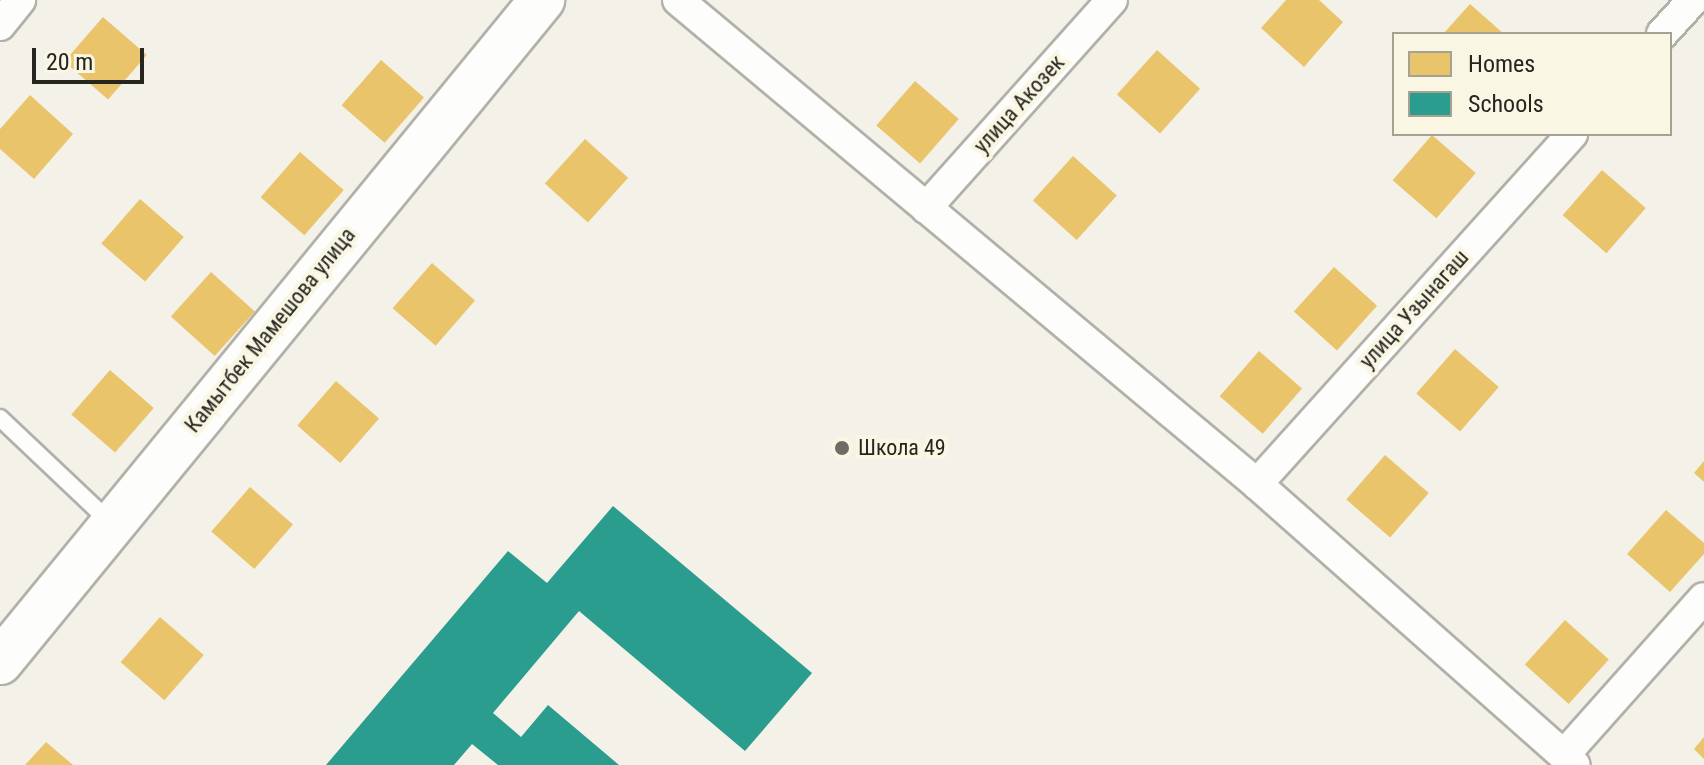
<!DOCTYPE html>
<html>
<head>
<meta charset="utf-8">
<style>
	body { margin:0 }
	#map { position:relative; width:1704px; height:765px; overflow:hidden; background:#f4f2e8; font-family:"Roboto Condensed",sans-serif }
	div>[style] { position:absolute }
	.homes>* { inset:0; background:#e9c46a; transform-origin:0 0 }
	.schools>* { inset:0; background:#2a9d8f }
	.roads { filter:drop-shadow(2px 0 #b2b1a9) drop-shadow(-2px 0 #b2b1a9) drop-shadow(0 2px #b2b1a9) drop-shadow(0 -2px #b2b1a9) }
	.lane>* { height:16px; margin:-8px; padding:0 8px; transform-origin:8px; border-radius:8px; background:#fdfdfc }
	.street>* { height:30px; margin:-15px; padding:0 15px; transform-origin:15px; border-radius:15px; background:#fdfdfc }
	.secondary>* { height:44px; margin:-22px; padding:0 22px; transform-origin:22px; border-radius:22px; background:#fdfdfc }
	.dots>* { width:22px; height:22px; translate:-50% -50%; box-sizing:border-box; border:4px solid #f9f6e3; border-radius:50% }
	span { translate:-50% -50%; white-space:nowrap; text-align:center; line-height:1.15; -webkit-text-stroke:8px #f9f6e3; paint-order:stroke }
	.street-label { font-size:22px; color:#26251e }
	.poi-label { font-size:22px; color:#26251e }
	.left { translate:0 -50%; text-align:left }
	.legend { position:absolute; left:1392px; top:32px; width:280px; height:104px; box-sizing:border-box; background:#f9f6e3; border:2px solid #a5a294; margin:0; padding:10px 14px; list-style:none; font-size:24px; color:#26251e }
	.legend li { display:flex; align-items:center; gap:16px; height:40px }
	.legend b { width:40px; border:2px solid #a5a294 }
	.scale { position:absolute; left:32px; top:48px; width:112px; height:36px; box-sizing:border-box; border:4px solid #26251e; border-top:0; padding-left:10px; font-size:24px; line-height:28px; white-space:nowrap; color:#26251e; -webkit-text-stroke:6px #f9f6e3; paint-order:stroke }
</style>
</head>
<body>
<div id="map">
	<div class="homes">
		<i style="clip-path:polygon(1286px 0,1319px 0,1343px 22px,1304px 67px,1261px 28px)"></i>
		<i style="clip-path:polygon(1470px 4px,1504px 34px,1443px 34px)"></i>
		<i style="left:103px;top:17px;width:58px;height:59px;rotate:41deg"></i>
		<i style="left:1157px;top:50px;width:58px;height:60px;rotate:42deg"></i>
		<i style="left:381px;top:60px;width:57px;height:60px;rotate:41deg"></i>
		<i style="left:915px;top:81px;width:58px;height:59px;rotate:41deg"></i>
		<i style="clip-path:polygon(30px 95px,73px 134px,34px 179px,0 149px,0 129px)"></i>
		<i style="left:1432px;top:135px;width:58px;height:60px;rotate:41deg"></i>
		<i style="left:585px;top:139px;width:58px;height:60px;rotate:42deg"></i>
		<i style="left:300px;top:152px;width:58px;height:60px;rotate:41deg"></i>
		<i style="left:1073px;top:156px;width:59px;height:60px;rotate:42deg"></i>
		<i style="left:1602px;top:170px;width:58px;height:60px;rotate:41deg"></i>
		<i style="left:140px;top:199px;width:58px;height:59px;rotate:41deg"></i>
		<i style="left:432px;top:263px;width:57px;height:60px;rotate:41deg"></i>
		<i style="left:1334px;top:267px;width:58px;height:60px;rotate:42deg"></i>
		<i style="left:211px;top:272px;width:59px;height:60px;rotate:42deg"></i>
		<i style="left:1455px;top:349px;width:58px;height:59px;rotate:41deg"></i>
		<i style="left:1259px;top:351px;width:57px;height:60px;rotate:41deg"></i>
		<i style="left:110px;top:370px;width:58px;height:59px;rotate:41deg"></i>
		<i style="left:336px;top:381px;width:57px;height:59px;rotate:41deg"></i>
		<i style="left:1385px;top:455px;width:58px;height:59px;rotate:41deg"></i>
		<i style="clip-path:polygon(1704px 461px,1704px 482px,1694px 473px)"></i>
		<i style="left:250px;top:487px;width:57px;height:59px;rotate:41deg"></i>
		<i style="clip-path:polygon(1666px 510px,1704px 543px,1704px 554px,1670px 592px,1627px 554px)"></i>
		<i style="left:160px;top:617px;width:58px;height:60px;rotate:41deg"></i>
		<i style="left:1565px;top:620px;width:59px;height:60px;rotate:42deg"></i>
		<i style="clip-path:polygon(1704px 737px,1704px 759px,1694px 749px)"></i>
		<i style="clip-path:polygon(46px 742px,73px 765px,25px 765px)"></i>
	</div>
	<div class="schools">
		<i style="clip-path:polygon(613px 506px,812px 673px,745px 751px,579px 611px,493px 713px,521px 737px,548px 705px,619px 765px,498px 765px,472px 744px,454px 765px,326px 765px,508px 551px,547px 583px)"></i>
	</div>
	<div class="roads">
		<div class="lane">
			<i style="left:0;top:418px;width:153px;rotate:43.4deg"></i>
		</div>
		<div class="street">
			<i style="left:678px;top:0;width:755px;rotate:39.89deg"></i>
			<i style="left:1257px;top:484px;width:424px;rotate:41.5deg"></i>
			<i style="left:0;top:25px;width:32px;rotate:-51deg"></i>
			<i style="left:1662px;top:34px;width:46px;rotate:-47.6deg"></i>
			<i style="left:926px;top:208px;width:279px;rotate:-48.2deg"></i>
			<i style="left:1257px;top:484px;width:471px;rotate:-48deg"></i>
			<i style="left:1564px;top:755px;width:210px;rotate:-48.3deg"></i>
		</div>
		<div class="secondary">
			<i style="left:0;top:662px;width:856px;rotate:-50.69deg"></i>
		</div>
	</div>
	<div class="dots">
		<i style="left:842px;top:448px;background:#6e6d65"></i>
	</div>
	<div class="street-label">
		<span style="left:1019px;top:104px;rotate:-48deg">улица Акозек</span>
		<span style="left:1414px;top:309px;rotate:-48deg">улица Узынагаш</span>
		<span style="left:270px;top:330px;rotate:-51deg">Камытбек Мамешова улица</span>
	</div>
	<div class="poi-label">
		<span class="left" style="left:858px;top:448px">Школа 49</span>
	</div>
	<ul class="legend">
	<li><b style="height:22px;background:#e9c46a"></b>Homes</li>
	<li><b style="height:22px;background:#2a9d8f"></b>Schools</li>
	</ul>
	<div class="scale">20 m</div>
</div>
</body>
</html>
